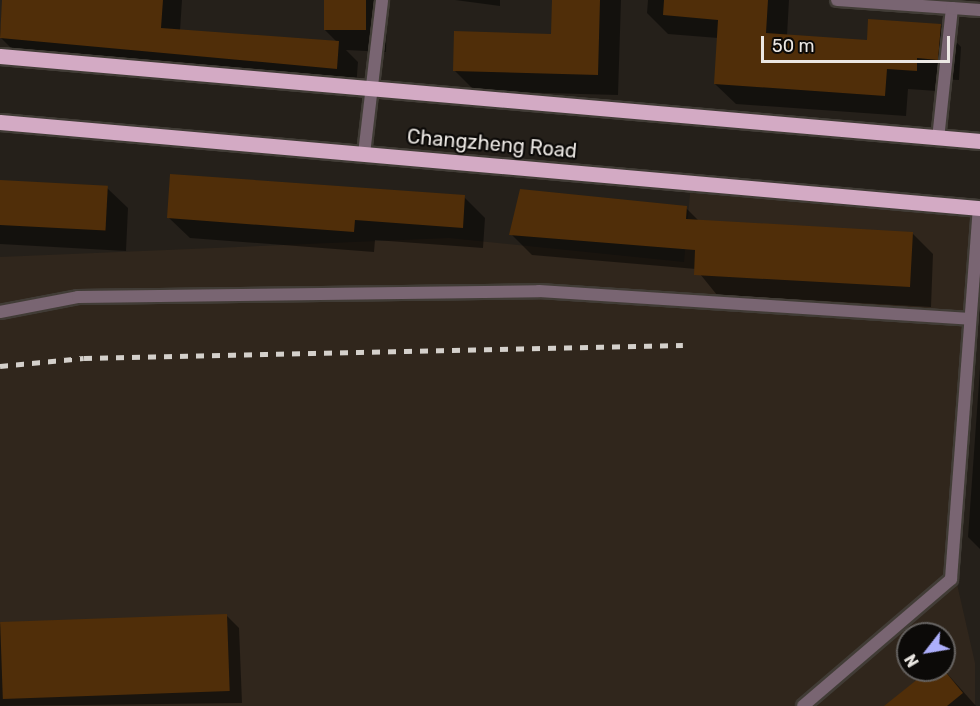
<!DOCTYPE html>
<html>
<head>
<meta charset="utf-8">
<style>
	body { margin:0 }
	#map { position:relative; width:980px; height:706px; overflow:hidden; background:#25201a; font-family:Rubik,sans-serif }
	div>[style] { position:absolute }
	.built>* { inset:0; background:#30261c }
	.shadow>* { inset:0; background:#0007 }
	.building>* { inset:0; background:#502e09; transform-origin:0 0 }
	.roads { filter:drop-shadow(2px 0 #413c36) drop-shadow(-2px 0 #413c36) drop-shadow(0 2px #413c36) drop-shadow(0 -2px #413c36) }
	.lane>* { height:12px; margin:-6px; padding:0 6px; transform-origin:6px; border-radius:6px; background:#796572 }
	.street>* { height:12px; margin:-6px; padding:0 6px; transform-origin:6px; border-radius:6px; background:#796572 }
	.primary>* { height:15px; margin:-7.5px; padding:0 7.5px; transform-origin:7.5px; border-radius:7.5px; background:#d3aac4 }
	.rail>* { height:4.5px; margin-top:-2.25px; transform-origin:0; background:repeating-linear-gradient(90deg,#d4d0cb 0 8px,transparent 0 16px) }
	span { translate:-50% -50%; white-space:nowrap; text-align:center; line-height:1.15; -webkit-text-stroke:4.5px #0c0a08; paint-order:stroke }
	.street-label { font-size:20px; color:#ebe7e3 }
	.north { position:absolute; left:896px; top:622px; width:60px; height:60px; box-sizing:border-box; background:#0c0a08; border:2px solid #656260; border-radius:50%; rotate:239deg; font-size:16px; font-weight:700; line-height:24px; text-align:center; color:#ebe7e3 }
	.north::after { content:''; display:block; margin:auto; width:21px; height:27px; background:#adaffb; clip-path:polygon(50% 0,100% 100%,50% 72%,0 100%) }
	.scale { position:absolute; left:761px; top:36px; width:189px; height:27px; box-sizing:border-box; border:3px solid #ebe7e3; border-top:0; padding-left:8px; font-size:18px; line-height:21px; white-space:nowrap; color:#ebe7e3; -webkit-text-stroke:4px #0c0a08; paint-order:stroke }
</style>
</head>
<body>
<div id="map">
	<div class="built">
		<i style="clip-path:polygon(evenodd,691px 183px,980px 208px,980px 280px,957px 584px,975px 663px,975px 706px,0 706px,0 257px,449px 238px,684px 262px,691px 183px,908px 634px,944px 634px,944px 670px,908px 670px,908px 634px)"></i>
	</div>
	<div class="shadow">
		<i style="clip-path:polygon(3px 0,182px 0,180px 31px,338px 43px,324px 29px,325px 0,387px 0,386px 52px,346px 50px,358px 62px,356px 88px,19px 56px,0 37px)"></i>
		<i style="clip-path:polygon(455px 0,500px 0,500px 6px)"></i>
		<i style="clip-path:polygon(553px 0,621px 0,618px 95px,475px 91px,454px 70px,552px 36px)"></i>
		<i style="clip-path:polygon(648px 0,789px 0,787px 36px,868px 41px,941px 26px,961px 47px,959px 80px,938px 79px,937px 91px,908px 89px,906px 116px,736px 104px,715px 84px,718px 38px,668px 34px,647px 13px)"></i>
		<i style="clip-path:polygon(0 181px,107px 188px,128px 208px,126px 251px,0 244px)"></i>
		<i style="clip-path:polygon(464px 197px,485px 218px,483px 248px,375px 240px,374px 252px,190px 238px,169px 218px)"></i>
		<i style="clip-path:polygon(686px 208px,700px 222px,912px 233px,933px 254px,931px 307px,717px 295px,696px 269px,532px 255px,511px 234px)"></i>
		<i style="clip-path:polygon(980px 368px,980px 549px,968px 537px)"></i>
		<i style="clip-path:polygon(226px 615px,239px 628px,242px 703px,0 706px,0 624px)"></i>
		<i style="clip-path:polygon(931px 670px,944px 670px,976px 706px,887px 706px)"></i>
	</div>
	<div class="building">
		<i style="clip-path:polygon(2px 0,163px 0,161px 28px,339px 41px,337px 69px,0 38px)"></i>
		<i style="left:324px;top:0;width:42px;height:30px"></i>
		<i style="clip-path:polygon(552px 0,600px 0,598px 75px,453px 71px,454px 31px,551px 34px)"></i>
		<i style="clip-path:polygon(664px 0,768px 0,766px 33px,867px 40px,868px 19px,941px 24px,938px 60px,917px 58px,917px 71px,887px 69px,885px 96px,714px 84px,718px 20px,663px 15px)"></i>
		<i style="clip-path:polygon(170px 174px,465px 195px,463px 228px,355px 220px,354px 232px,167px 218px)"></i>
		<i style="left:0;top:180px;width:108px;height:45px;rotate:3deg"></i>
		<i style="clip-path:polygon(520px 189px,687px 206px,686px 219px,913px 232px,910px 287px,694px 275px,695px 250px,509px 235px)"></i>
		<i style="left:227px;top:614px;width:77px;height:227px;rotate:88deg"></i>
		<i style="clip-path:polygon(929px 670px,944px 670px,963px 693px,947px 706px,884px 706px)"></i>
	</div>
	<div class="roads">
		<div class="lane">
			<i style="left:837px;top:0;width:115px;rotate:4deg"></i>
			<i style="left:952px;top:8px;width:131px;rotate:96.1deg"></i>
			<i style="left:952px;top:8px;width:28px;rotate:4deg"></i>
			<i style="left:0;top:312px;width:79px;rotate:-10.9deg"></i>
			<i style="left:78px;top:297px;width:461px;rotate:-0.7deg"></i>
			<i style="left:539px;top:291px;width:432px;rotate:3.7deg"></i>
			<i style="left:803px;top:706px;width:195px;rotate:-40.6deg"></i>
			<i style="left:951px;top:579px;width:372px;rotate:-85.7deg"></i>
		</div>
		<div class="street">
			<i style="left:364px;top:154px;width:155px;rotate:-83.3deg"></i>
		</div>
		<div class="primary">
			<i style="left:0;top:56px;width:984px;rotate:4.96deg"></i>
			<i style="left:0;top:122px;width:984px;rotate:5.02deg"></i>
		</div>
	</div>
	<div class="rail">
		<i style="left:0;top:366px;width:84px;rotate:-5.4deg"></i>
		<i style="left:84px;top:358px;width:599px;rotate:-1.24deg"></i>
	</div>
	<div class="street-label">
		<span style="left:492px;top:144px;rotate:5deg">Changzheng Road</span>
	</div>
	<div class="north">N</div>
	<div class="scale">50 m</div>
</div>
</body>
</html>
